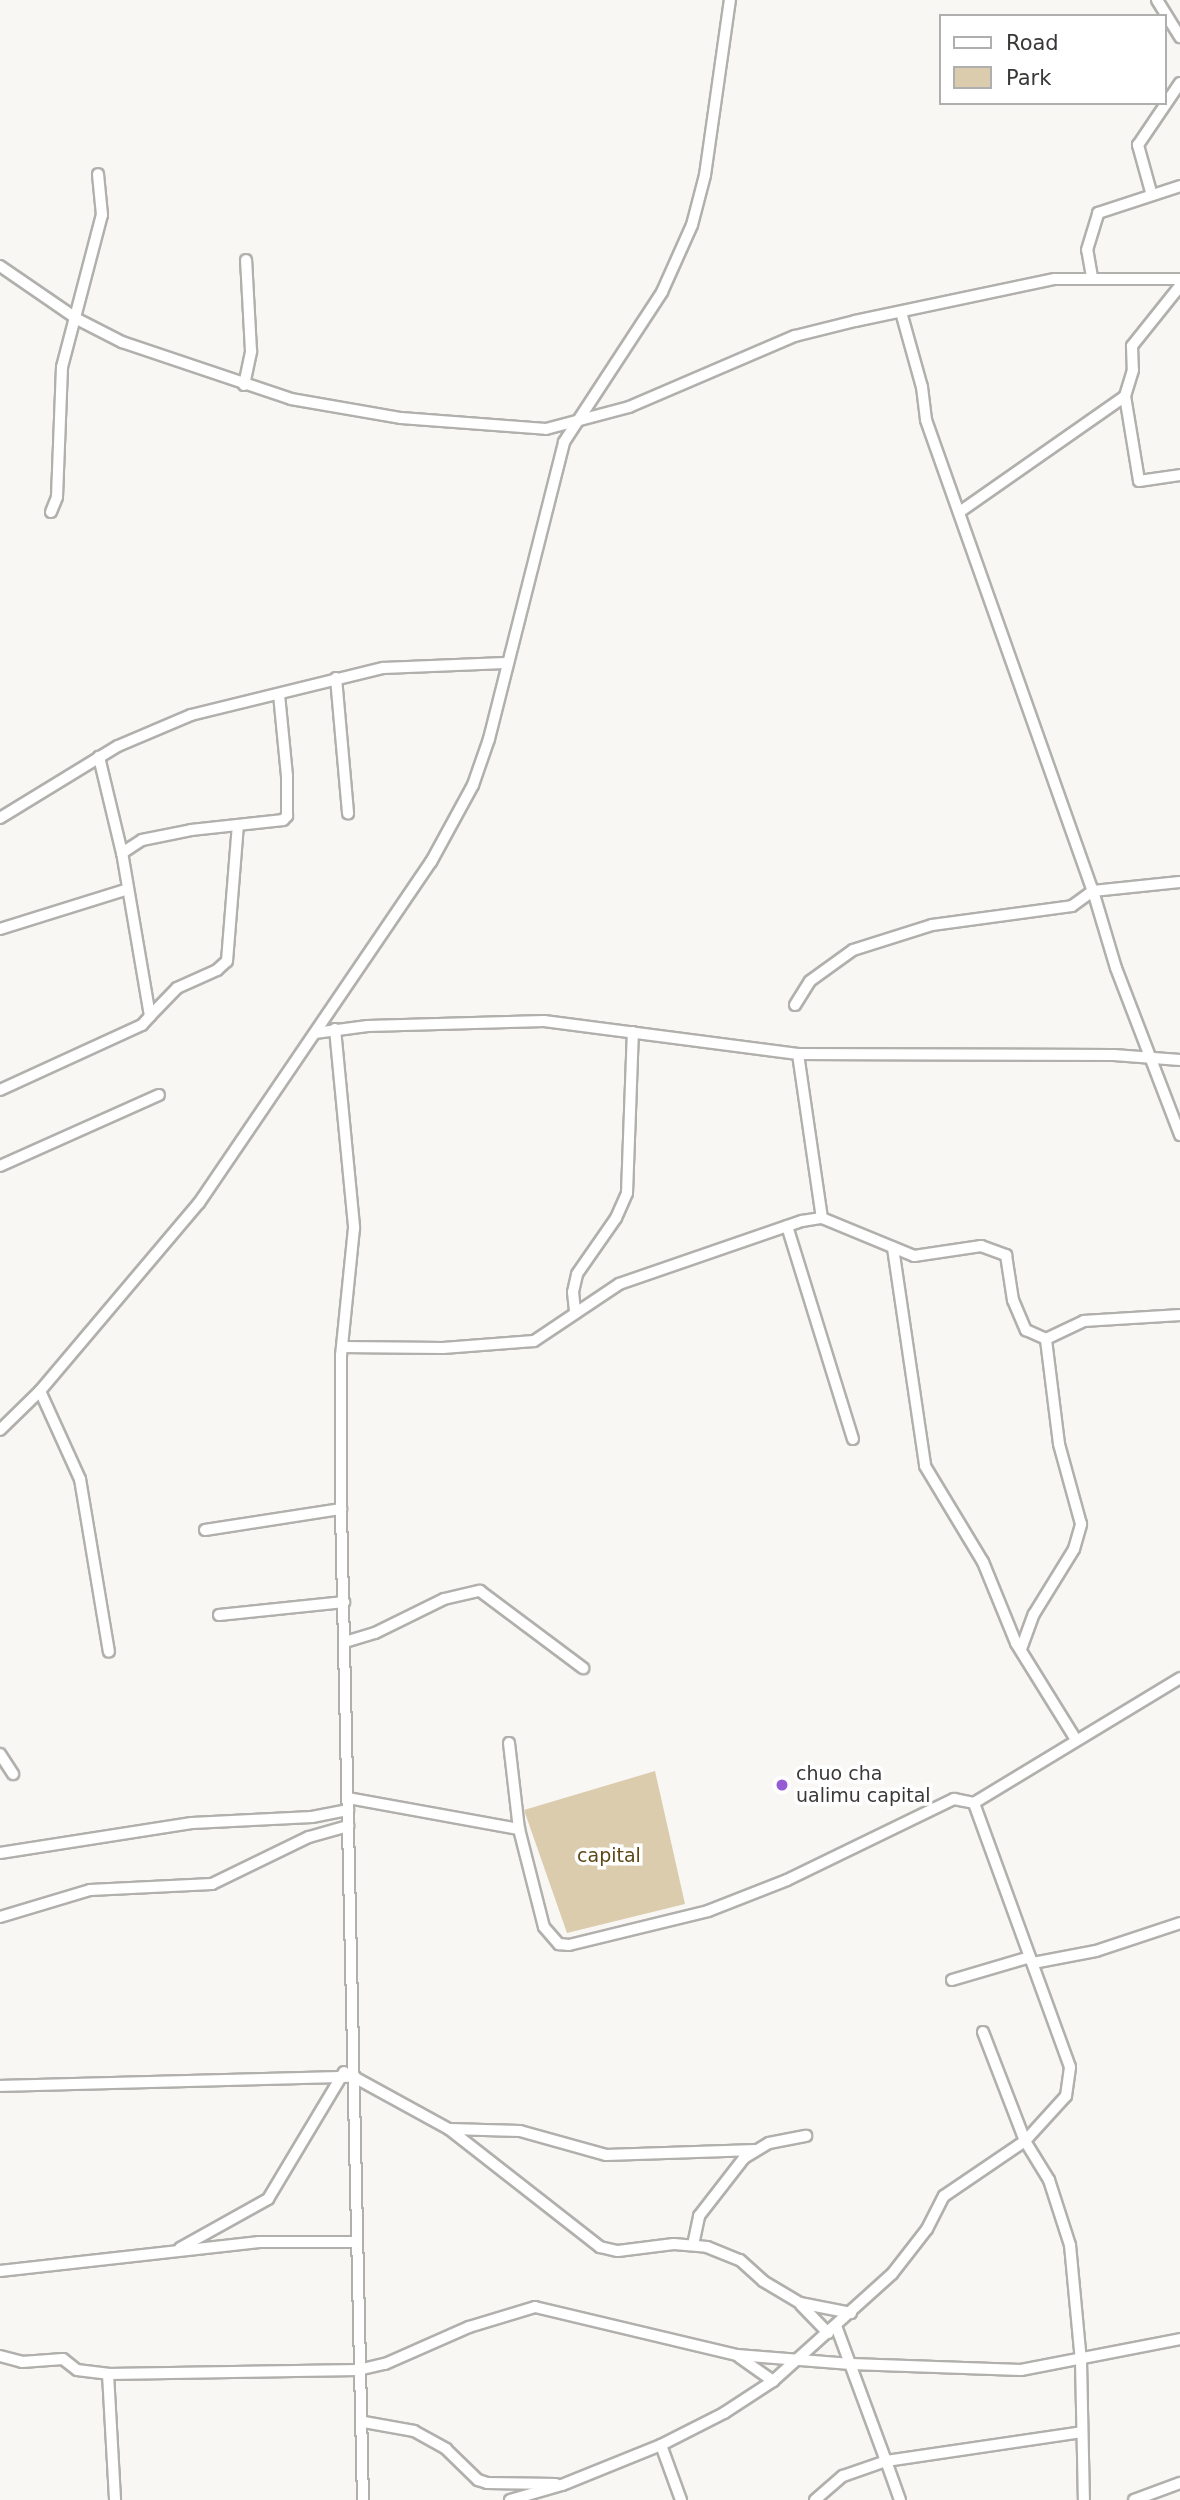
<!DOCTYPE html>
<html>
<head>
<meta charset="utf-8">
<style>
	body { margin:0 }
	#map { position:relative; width:1180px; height:2500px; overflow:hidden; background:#f9f7f4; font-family:"DejaVu Sans",sans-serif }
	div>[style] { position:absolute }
	.green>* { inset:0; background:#dbccae }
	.roads { filter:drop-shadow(2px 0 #b1b0ad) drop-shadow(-2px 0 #b1b0ad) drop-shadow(0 2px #b1b0ad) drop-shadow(0 -2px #b1b0ad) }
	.street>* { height:10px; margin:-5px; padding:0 5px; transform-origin:5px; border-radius:5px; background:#fff }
	.dots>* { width:19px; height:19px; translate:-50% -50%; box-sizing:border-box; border:4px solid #fff; border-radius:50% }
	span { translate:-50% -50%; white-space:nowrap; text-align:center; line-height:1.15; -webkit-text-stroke:7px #fff; paint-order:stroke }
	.poi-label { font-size:19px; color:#393837 }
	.left { translate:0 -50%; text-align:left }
	.park-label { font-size:19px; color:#5d4715 }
	.legend { position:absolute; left:939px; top:14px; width:228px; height:91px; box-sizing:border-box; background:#fff; border:2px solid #b0afaf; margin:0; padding:9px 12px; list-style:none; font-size:21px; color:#393837 }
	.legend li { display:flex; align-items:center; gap:14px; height:35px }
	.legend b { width:35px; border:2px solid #b0afaf }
</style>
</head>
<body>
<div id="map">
	<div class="green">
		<i style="clip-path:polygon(655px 1771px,685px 1904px,567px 1933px,524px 1810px)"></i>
	</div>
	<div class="roads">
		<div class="street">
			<i style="left:1157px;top:0;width:44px;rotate:58.1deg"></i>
			<i style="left:1151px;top:192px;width:49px;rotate:-105.5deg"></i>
			<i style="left:1138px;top:145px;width:75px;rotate:-55.9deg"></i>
			<i style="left:0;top:266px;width:93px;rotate:34.5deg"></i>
			<i style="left:77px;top:319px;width:51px;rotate:27.1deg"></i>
			<i style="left:122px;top:342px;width:178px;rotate:18.6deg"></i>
			<i style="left:291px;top:399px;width:112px;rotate:9.8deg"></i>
			<i style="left:401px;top:418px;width:145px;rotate:4.3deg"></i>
			<i style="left:546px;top:429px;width:86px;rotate:-14.8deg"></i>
			<i style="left:629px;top:407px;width:181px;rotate:-23.2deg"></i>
			<i style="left:795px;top:336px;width:62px;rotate:-14deg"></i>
			<i style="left:855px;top:321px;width:204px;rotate:-11.9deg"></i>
			<i style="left:1055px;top:279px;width:125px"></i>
			<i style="left:1092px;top:277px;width:27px;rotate:-100deg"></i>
			<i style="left:1087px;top:250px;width:39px;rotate:-73deg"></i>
			<i style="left:1098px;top:213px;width:86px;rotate:-18.2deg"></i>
			<i style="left:1180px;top:286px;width:77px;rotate:128.7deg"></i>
			<i style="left:1132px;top:346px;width:24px;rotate:88deg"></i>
			<i style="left:1133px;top:370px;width:27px;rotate:107deg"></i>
			<i style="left:1125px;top:396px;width:86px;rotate:80.6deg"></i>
			<i style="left:1139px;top:481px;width:41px;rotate:-8.3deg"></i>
			<i style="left:901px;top:312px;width:78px;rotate:74.4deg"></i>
			<i style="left:922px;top:387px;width:33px;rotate:83deg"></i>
			<i style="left:926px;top:420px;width:500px;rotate:70.5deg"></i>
			<i style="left:1093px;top:891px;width:80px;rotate:73.4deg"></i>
			<i style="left:1116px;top:968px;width:179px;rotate:69deg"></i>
			<i style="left:244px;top:385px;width:35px;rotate:-78deg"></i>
			<i style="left:251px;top:351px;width:91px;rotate:-93.1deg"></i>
			<i style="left:961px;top:511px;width:200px;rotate:-35deg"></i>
			<i style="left:51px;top:512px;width:16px;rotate:-68deg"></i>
			<i style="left:57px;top:497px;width:130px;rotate:-87.8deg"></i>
			<i style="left:62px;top:367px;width:157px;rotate:-75.3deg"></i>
			<i style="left:102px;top:215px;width:41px;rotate:-95.6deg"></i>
			<i style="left:336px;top:678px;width:136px;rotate:84.9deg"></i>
			<i style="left:0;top:818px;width:138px;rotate:-31.4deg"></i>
			<i style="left:118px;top:746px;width:79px;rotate:-23deg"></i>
			<i style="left:191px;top:715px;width:198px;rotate:-13.8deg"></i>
			<i style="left:383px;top:668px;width:122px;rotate:-2.3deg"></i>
			<i style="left:122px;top:853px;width:24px;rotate:-33deg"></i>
			<i style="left:142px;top:840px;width:50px;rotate:-11.5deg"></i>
			<i style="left:191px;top:830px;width:93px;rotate:-6.2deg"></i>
			<i style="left:283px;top:820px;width:6px;rotate:-45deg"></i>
			<i style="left:287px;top:816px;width:40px;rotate:-90deg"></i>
			<i style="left:287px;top:776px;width:81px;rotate:-95.6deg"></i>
			<i style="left:0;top:929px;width:131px;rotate:-17.3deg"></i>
			<i style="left:795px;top:1005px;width:28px;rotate:-58deg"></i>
			<i style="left:810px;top:981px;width:53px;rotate:-35.8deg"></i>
			<i style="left:853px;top:950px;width:83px;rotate:-17.6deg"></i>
			<i style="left:932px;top:925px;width:141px;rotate:-7.7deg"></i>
			<i style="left:1072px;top:906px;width:26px;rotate:-36deg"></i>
			<i style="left:1093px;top:891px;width:87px;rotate:-5.9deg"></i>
			<i style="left:150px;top:1016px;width:39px;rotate:-46deg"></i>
			<i style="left:177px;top:988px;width:44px;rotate:-24.2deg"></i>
			<i style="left:217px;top:970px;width:13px;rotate:-42deg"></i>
			<i style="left:227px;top:961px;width:136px;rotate:-85.4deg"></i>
			<i style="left:335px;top:1029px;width:200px;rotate:84.5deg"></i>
			<i style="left:354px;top:1228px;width:128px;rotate:95.8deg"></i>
			<i style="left:341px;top:1355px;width:154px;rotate:90deg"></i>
			<i style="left:341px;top:1509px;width:991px;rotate:88.73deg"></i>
			<i style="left:315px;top:1033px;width:53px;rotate:-7.5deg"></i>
			<i style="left:368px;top:1026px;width:176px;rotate:-1.6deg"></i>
			<i style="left:544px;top:1021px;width:256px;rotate:7.4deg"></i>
			<i style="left:798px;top:1054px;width:316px;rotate:0.2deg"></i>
			<i style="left:1114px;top:1055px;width:66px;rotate:4.3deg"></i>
			<i style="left:798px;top:1054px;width:166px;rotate:81.7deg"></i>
			<i style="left:0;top:1090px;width:156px;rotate:-24.6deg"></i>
			<i style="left:142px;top:1025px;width:12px;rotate:-48deg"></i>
			<i style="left:150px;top:1016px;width:165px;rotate:-99.7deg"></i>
			<i style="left:122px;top:853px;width:99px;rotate:-103.5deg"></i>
			<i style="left:0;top:1166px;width:174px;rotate:-24.1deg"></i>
			<i style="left:787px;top:1226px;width:223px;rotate:72.8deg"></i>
			<i style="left:893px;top:1248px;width:220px;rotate:81.6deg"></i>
			<i style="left:925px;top:1466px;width:112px;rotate:58.9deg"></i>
			<i style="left:983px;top:1562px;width:87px;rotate:67.8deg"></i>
			<i style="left:1016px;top:1643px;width:112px;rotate:58.2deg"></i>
			<i style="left:575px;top:1311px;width:19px;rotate:-96deg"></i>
			<i style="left:573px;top:1292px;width:18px;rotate:-77deg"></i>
			<i style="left:577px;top:1274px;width:68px;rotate:-55.1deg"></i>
			<i style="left:616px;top:1218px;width:27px;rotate:-66deg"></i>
			<i style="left:627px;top:1193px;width:161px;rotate:-87.9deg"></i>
			<i style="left:342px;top:1347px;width:101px;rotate:0.6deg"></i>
			<i style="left:443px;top:1348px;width:91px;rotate:-4.4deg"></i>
			<i style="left:534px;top:1341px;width:102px;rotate:-33.8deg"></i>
			<i style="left:619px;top:1284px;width:194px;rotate:-19deg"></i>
			<i style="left:802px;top:1221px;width:20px;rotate:-9deg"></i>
			<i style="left:822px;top:1218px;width:100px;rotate:22.4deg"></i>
			<i style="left:914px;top:1256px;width:68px;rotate:-8.5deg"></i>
			<i style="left:981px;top:1246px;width:27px;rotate:20deg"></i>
			<i style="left:1006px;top:1255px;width:46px;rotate:81.2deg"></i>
			<i style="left:1013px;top:1300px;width:33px;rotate:67deg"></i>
			<i style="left:1026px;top:1330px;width:22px;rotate:24deg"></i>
			<i style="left:40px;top:1391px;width:97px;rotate:65.6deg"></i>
			<i style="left:80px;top:1479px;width:175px;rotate:80.5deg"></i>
			<i style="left:0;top:1430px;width:56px;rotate:-44.3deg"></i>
			<i style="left:40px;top:1391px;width:246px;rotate:-49.8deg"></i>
			<i style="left:199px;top:1203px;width:412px;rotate:-55.8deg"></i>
			<i style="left:431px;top:862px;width:88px;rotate:-61.4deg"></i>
			<i style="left:473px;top:785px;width:49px;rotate:-70.8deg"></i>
			<i style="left:489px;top:739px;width:306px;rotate:-75.8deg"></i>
			<i style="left:564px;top:442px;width:179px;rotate:-56.8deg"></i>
			<i style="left:662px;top:292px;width:73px;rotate:-65.9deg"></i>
			<i style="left:692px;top:225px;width:52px;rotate:-75.4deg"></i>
			<i style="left:705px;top:175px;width:177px;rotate:-81.9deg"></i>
			<i style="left:205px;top:1530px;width:138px;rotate:-8.8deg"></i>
			<i style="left:219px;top:1615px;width:126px;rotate:-5.9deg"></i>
			<i style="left:345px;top:1642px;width:31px;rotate:-17deg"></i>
			<i style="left:375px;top:1633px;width:77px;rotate:-26.2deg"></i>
			<i style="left:444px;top:1599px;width:37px;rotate:-13deg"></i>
			<i style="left:480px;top:1591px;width:129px;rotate:36.8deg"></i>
			<i style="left:1021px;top:1649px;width:37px;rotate:-70deg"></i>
			<i style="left:1034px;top:1614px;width:76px;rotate:-58.4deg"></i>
			<i style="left:1074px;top:1549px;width:26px;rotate:-74deg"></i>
			<i style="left:1081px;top:1524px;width:83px;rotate:-105.4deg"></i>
			<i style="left:1059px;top:1444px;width:106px;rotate:-97.1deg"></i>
			<i style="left:1046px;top:1339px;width:42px;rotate:-25.3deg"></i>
			<i style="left:1084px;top:1321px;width:96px;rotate:-3.6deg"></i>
			<i style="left:509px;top:1743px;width:87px;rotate:83.4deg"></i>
			<i style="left:519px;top:1829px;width:101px;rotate:75.7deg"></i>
			<i style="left:544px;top:1927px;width:23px;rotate:49deg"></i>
			<i style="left:559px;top:1944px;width:10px;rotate:6deg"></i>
			<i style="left:569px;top:1945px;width:143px;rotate:-13.7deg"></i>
			<i style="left:708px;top:1911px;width:85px;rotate:-21.4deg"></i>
			<i style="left:787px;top:1880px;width:186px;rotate:-25.9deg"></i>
			<i style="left:954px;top:1799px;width:20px;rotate:11deg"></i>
			<i style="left:974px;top:1803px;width:241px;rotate:-31.2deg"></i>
			<i style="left:0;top:1754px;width:24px;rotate:57deg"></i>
			<i style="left:348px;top:1798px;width:174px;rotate:10.3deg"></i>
			<i style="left:0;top:1853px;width:194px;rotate:-8.9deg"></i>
			<i style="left:192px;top:1823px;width:120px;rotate:-2.9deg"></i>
			<i style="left:312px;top:1817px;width:37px;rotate:-11deg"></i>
			<i style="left:0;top:1917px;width:94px;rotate:-16.7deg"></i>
			<i style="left:90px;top:1890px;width:122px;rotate:-2.8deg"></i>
			<i style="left:212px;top:1884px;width:108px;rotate:-25.9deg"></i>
			<i style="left:309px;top:1837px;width:41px;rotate:-15.8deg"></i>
			<i style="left:1033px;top:1963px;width:64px;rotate:-10.8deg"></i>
			<i style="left:1096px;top:1951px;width:89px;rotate:-18.4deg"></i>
			<i style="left:952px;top:1980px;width:81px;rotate:-16.4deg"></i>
			<i style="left:983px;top:2032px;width:117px;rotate:68.9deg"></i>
			<i style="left:1025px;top:2141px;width:46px;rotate:58.4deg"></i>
			<i style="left:1049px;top:2180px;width:68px;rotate:72.1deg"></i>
			<i style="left:1070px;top:2245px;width:117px;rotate:84.6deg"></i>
			<i style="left:1081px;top:2361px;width:139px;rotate:88.8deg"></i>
			<i style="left:0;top:2086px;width:354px;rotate:-1.5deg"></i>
			<i style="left:354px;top:2077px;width:108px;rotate:28.7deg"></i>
			<i style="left:449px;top:2129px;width:192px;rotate:38deg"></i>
			<i style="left:600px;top:2247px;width:18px;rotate:13deg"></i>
			<i style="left:618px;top:2251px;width:56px;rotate:-7.1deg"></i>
			<i style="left:674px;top:2244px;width:33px;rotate:5deg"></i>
			<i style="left:707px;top:2247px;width:35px;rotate:22deg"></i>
			<i style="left:740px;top:2260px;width:31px;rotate:42deg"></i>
			<i style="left:763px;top:2281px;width:43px;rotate:30.7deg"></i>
			<i style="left:800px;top:2303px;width:52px;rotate:11.1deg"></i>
			<i style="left:449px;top:2129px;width:71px;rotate:1.6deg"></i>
			<i style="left:520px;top:2131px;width:89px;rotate:15.6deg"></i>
			<i style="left:606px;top:2155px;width:150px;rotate:-1.9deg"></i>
			<i style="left:693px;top:2245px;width:30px;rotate:-78deg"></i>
			<i style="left:699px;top:2216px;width:73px;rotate:-52.2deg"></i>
			<i style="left:744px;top:2158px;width:29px;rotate:-31deg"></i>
			<i style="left:769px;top:2143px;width:38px;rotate:-11deg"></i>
			<i style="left:180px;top:2248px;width:101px;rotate:-29.1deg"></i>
			<i style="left:268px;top:2199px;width:148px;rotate:-59.1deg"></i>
			<i style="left:0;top:2271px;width:261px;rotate:-6.4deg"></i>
			<i style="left:259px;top:2242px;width:96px"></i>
			<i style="left:801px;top:2305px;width:39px;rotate:46deg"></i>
			<i style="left:0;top:2356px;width:23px;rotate:15deg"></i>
			<i style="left:22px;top:2362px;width:41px;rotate:-4.2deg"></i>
			<i style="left:63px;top:2359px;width:18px;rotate:38deg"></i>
			<i style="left:77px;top:2370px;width:31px;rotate:7deg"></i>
			<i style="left:108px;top:2374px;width:250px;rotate:-0.9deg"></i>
			<i style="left:358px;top:2370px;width:28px;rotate:-13deg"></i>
			<i style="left:385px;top:2364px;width:92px;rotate:-23.8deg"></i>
			<i style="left:469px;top:2327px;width:69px;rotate:-16.9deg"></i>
			<i style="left:535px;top:2307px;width:208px;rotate:13.4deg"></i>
			<i style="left:737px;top:2355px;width:114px;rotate:4.5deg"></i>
			<i style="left:851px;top:2364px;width:170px;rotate:2deg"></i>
			<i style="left:1021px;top:2370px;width:162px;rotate:-11deg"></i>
			<i style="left:739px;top:2357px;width:42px;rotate:35.2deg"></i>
			<i style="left:108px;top:2374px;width:126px;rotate:86.8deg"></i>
			<i style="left:364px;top:2422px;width:51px;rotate:10.2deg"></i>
			<i style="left:414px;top:2431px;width:37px;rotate:29deg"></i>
			<i style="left:446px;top:2449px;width:45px;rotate:44.1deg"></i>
			<i style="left:478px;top:2480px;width:9px;rotate:18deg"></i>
			<i style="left:487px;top:2483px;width:69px;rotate:0.8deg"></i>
			<i style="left:661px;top:2445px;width:59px;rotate:70deg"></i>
			<i style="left:510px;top:2500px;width:54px;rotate:-16.1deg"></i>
			<i style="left:562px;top:2485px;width:107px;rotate:-22deg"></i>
			<i style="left:661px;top:2445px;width:71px;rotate:-26.9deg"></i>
			<i style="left:724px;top:2413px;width:59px;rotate:-33.1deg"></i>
			<i style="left:773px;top:2381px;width:160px;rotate:-42deg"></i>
			<i style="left:892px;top:2274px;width:57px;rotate:-52.1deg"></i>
			<i style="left:927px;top:2229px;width:37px;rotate:-63deg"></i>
			<i style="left:944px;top:2196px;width:98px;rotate:-34.2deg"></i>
			<i style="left:1025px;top:2141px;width:61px;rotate:-47.7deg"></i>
			<i style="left:1066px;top:2096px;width:29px;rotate:-82deg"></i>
			<i style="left:1070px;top:2067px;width:281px;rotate:-110deg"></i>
			<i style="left:815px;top:2500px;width:37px;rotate:-41deg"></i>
			<i style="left:843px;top:2476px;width:46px;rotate:-19.2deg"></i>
			<i style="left:886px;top:2461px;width:144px;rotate:-110.3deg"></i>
			<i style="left:900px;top:2500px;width:41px;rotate:-109.7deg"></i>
			<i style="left:886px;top:2461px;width:198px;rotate:-8.4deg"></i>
			<i style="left:1134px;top:2500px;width:49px;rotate:-20.3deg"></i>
		</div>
	</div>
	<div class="dots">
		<i style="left:782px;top:1785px;background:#955cd4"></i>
	</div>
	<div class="poi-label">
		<span class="left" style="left:796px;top:1785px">chuo cha<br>ualimu capital</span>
	</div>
	<div class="park-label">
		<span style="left:609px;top:1856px">capital</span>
	</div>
	<ul class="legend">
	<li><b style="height:9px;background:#fff"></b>Road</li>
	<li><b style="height:19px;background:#dbccae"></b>Park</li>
	</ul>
</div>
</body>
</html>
